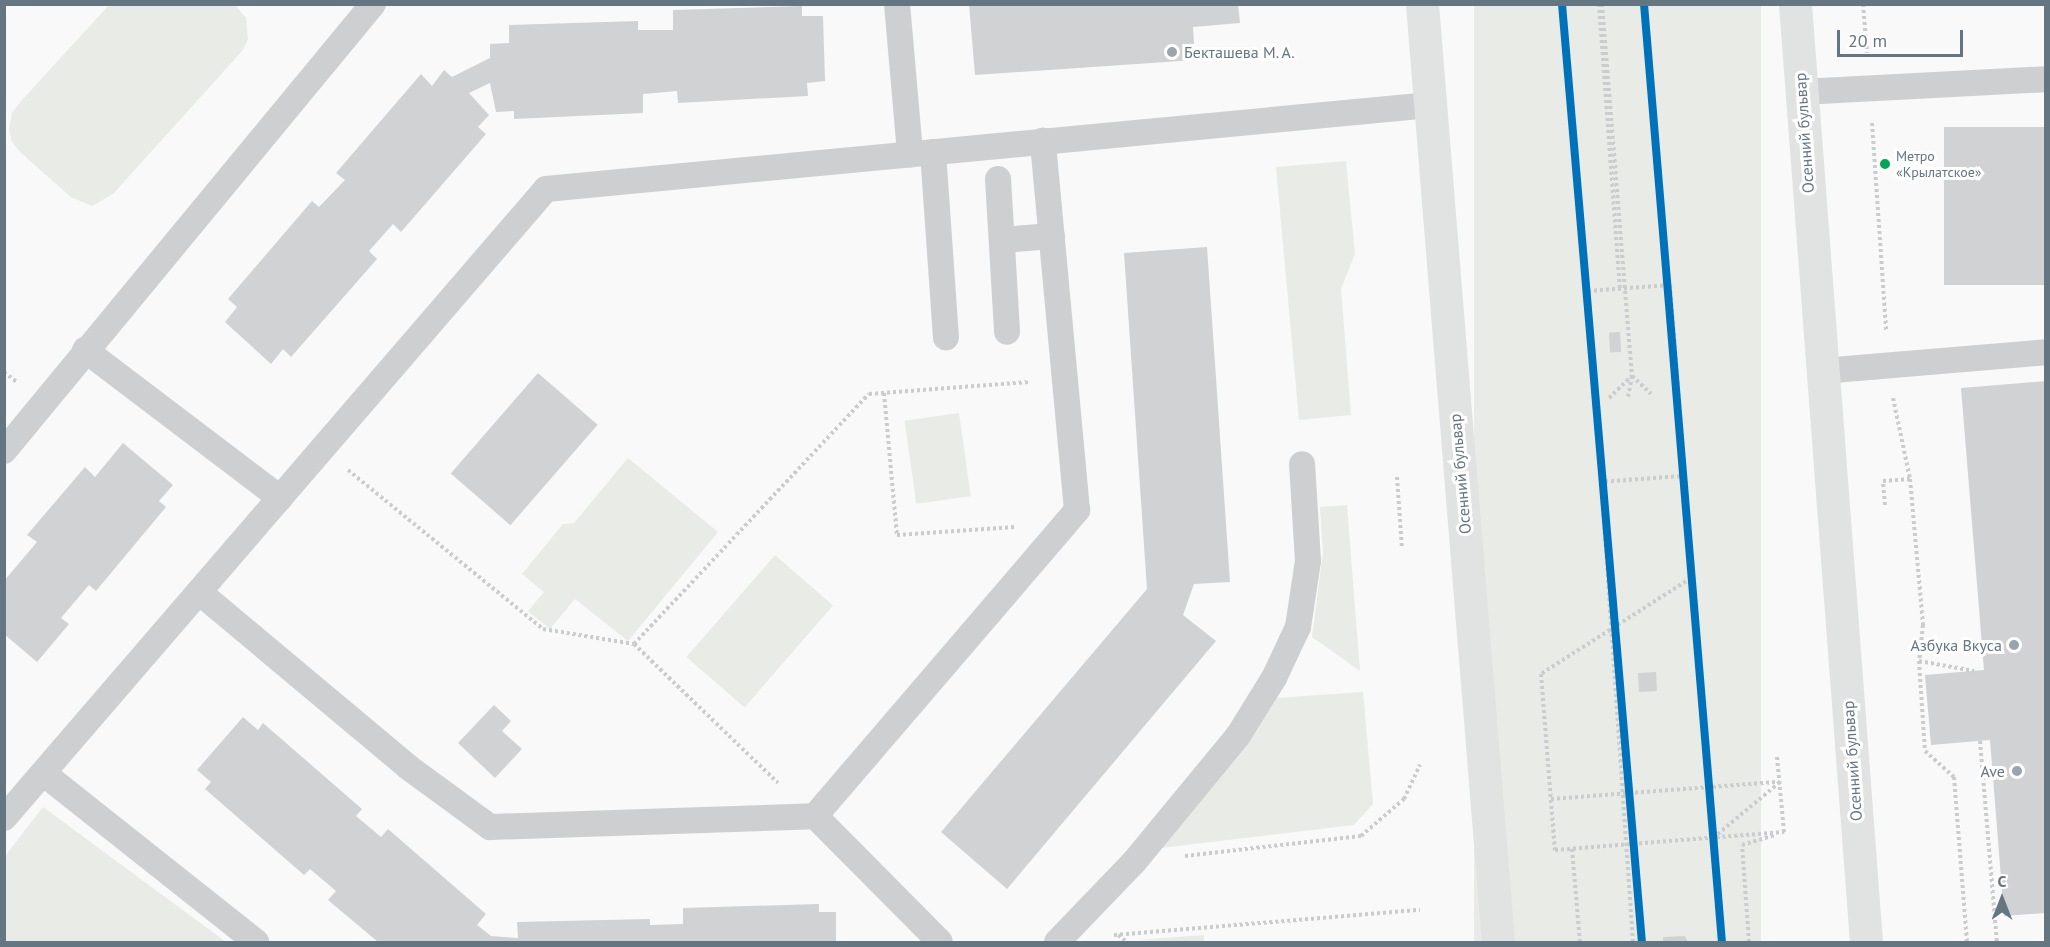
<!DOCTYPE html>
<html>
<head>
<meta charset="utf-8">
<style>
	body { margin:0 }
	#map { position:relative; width:2050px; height:947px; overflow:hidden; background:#f9f9f9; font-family:"PT Sans",sans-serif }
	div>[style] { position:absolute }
	.green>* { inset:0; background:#e8ebe6; transform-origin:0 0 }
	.building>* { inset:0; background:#d0d2d3; transform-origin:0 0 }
	.path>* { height:4px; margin-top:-2px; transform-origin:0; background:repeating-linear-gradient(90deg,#cbcccd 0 3px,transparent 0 6px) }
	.lane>* { height:26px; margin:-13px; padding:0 13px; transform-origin:13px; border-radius:13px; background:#cecfd0 }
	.secondary>* { height:33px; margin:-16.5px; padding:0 16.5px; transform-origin:16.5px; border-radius:16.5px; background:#e1e2e2 }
	.metro-1>* { height:8px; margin:-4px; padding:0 4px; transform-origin:4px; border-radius:4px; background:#0072ba }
	.dots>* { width:16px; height:16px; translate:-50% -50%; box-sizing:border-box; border:3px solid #fff; border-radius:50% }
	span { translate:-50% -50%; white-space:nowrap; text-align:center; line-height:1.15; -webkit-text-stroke:6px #fff; paint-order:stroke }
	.bus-label { font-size:14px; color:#657683 }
	.left { translate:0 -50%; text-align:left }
	.poi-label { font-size:16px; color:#657683 }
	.right { translate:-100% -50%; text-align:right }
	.street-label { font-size:16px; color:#657683 }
	.frame { position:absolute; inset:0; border:6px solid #657683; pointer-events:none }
	.north { position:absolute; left:1972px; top:869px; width:60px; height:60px; -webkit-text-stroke:4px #fff; paint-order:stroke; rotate:0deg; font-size:16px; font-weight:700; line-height:24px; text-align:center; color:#657683 }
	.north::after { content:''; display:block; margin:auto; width:21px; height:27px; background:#657683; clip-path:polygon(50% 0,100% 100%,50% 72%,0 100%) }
	.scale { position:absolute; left:1837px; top:30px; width:126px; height:27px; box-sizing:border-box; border:3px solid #657683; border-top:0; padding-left:8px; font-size:18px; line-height:21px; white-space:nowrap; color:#657683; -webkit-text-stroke:4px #fff; paint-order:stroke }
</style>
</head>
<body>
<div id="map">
	<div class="green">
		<i style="clip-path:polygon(109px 5px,235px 5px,246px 18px,248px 39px,243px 50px,113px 194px,92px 206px,71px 197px,20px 152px,12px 142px,9px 129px,12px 113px,21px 101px)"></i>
		<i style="left:1474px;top:5px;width:287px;height:940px"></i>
		<i style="clip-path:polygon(1346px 161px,1355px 254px,1341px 289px,1351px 415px,1299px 420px,1276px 167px)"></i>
		<i style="left:959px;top:413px;width:84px;height:55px;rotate:82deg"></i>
		<i style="clip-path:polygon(628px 458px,718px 532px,628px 641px,575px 599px,550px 629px,528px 611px,544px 592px,522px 574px,563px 524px,574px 523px)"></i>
		<i style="clip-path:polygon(1347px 505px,1360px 671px,1312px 637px,1323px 552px,1320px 507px)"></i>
		<i style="left:775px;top:555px;width:77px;height:135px;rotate:41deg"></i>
		<i style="clip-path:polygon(1363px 692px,1373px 804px,1354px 825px,1161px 848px,1248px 745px,1277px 698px)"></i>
		<i style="clip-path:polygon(43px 807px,226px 942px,5px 942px,5px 856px)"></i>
		<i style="clip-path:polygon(1204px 935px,1204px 942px,1138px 940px)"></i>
	</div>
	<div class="building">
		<i style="clip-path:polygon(969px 4px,1238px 4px,1240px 23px,1193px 27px,1195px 60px,975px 75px)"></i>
		<i style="clip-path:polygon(802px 6px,802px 16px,823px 16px,825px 81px,807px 83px,808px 96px,678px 103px,677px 91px,643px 94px,643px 113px,514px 119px,514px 111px,496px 112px,490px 83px,469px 93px,489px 115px,478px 127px,486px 134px,401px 232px,393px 224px,369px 251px,377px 259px,291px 357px,283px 349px,271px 364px,225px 322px,237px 307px,228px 299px,312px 201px,319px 207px,345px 180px,336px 173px,421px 74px,432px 86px,444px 70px,452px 77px,490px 58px,490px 44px,509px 43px,509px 25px,638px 21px,638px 30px,673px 30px,673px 10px)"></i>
		<i style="left:2046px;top:127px;width:158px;height:102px;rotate:90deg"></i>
		<i style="clip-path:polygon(1207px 247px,1230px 582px,1194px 584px,1183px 615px,1216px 641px,1007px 889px,941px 832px,1147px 589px,1124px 253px)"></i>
		<i style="left:1620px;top:332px;width:20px;height:11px;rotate:87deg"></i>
		<i style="left:538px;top:373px;width:79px;height:133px;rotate:41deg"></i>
		<i style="clip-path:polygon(2046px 381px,2046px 913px,2004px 916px,1990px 740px,1931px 745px,1925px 675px,1984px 670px,1961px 388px)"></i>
		<i style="clip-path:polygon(123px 443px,173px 485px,159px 501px,166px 507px,96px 591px,89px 585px,61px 618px,69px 624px,37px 662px,4px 634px,4px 581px,37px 542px,27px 535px,85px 467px,95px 477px)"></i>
		<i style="left:1656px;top:672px;width:19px;height:18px;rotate:87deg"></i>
		<i style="clip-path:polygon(494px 705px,511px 721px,502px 731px,522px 749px,495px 778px,458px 743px)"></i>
		<i style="clip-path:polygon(243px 717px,258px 730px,263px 723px,362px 809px,356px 816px,381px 837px,388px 829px,486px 914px,477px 925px,491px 936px,518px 938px,517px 922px,650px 919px,650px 925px,683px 924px,683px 908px,819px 904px,819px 912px,836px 912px,836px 942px,378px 942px,328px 900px,336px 891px,310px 869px,304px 875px,205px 789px,211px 782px,197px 770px)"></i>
		<i style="clip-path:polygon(1685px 936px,1688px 942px,1663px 942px,1663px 937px)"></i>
	</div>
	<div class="path">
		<i style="left:1599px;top:4px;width:285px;rotate:85.8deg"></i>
		<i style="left:1602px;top:4px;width:373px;rotate:85.4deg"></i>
		<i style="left:1632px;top:376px;width:21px;rotate:101deg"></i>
		<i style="left:1863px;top:4px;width:49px;rotate:85.3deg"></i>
		<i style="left:1872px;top:123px;width:208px;rotate:86.1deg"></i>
		<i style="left:4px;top:372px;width:18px;rotate:38deg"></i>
		<i style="left:884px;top:393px;width:143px;rotate:84.8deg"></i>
		<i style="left:897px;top:535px;width:118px;rotate:-3.9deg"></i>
		<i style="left:1609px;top:398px;width:32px;rotate:-44deg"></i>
		<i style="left:1632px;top:376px;width:26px;rotate:43deg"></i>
		<i style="left:1893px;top:398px;width:83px;rotate:78.1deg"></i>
		<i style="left:1910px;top:479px;width:147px;rotate:84.9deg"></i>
		<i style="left:1923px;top:625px;width:36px;rotate:96deg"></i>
		<i style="left:1919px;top:661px;width:90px;rotate:86.2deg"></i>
		<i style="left:1925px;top:751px;width:39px;rotate:42deg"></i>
		<i style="left:1954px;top:777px;width:166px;rotate:85.5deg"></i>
		<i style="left:348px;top:470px;width:252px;rotate:39.2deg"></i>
		<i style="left:543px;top:629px;width:92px;rotate:9.4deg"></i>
		<i style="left:634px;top:644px;width:343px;rotate:-46.8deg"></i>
		<i style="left:869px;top:394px;width:161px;rotate:-4.3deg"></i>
		<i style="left:1397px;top:477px;width:71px;rotate:86deg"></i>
		<i style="left:1599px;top:482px;width:83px;rotate:-4.1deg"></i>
		<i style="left:1885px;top:505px;width:24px;rotate:-95deg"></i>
		<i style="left:1883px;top:481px;width:27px;rotate:-4deg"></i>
		<i style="left:1691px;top:578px;width:178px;rotate:147.4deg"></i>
		<i style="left:1541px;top:674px;width:177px;rotate:85.5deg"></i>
		<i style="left:1555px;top:850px;width:230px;rotate:-4.5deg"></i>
		<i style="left:1784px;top:832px;width:76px;rotate:-95.3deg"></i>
		<i style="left:634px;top:644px;width:200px;rotate:44deg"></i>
		<i style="left:1919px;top:661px;width:56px;rotate:10.3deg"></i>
		<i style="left:1980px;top:741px;width:202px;rotate:85.2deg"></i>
		<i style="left:1551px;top:799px;width:229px;rotate:-4.3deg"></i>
		<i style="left:1713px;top:838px;width:104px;rotate:86.1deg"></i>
		<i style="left:1572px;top:849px;width:93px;rotate:85.1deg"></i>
		<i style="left:1185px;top:856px;width:177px;rotate:-6.5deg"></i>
		<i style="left:1361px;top:836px;width:57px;rotate:-40.7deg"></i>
		<i style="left:1404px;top:799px;width:38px;rotate:-65deg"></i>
		<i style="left:1114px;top:935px;width:307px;rotate:-4.7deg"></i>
		<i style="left:1118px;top:935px;width:11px;rotate:38deg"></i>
		<i style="left:1633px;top:942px;width:653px;rotate:-93.95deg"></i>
		<i style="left:1588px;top:291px;width:82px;rotate:-4.2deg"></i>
		<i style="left:1670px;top:285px;width:555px;rotate:85.55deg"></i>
		<i style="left:1713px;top:838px;width:87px;rotate:-39.9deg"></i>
		<i style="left:1749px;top:942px;width:97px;rotate:-94.1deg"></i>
		<i style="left:1742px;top:845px;width:34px;rotate:-17deg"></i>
	</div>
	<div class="lane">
		<i style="left:897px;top:4px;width:151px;rotate:85deg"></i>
		<i style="left:1801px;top:92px;width:245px;rotate:-3deg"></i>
		<i style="left:933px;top:152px;width:186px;rotate:86deg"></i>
		<i style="left:998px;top:179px;width:153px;rotate:86.6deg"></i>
		<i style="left:1002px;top:240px;width:50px;rotate:-4.6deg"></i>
		<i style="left:85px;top:350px;width:245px;rotate:37.2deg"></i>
		<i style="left:1822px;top:371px;width:225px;rotate:-4.8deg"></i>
		<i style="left:4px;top:451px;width:580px;rotate:-50.46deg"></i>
		<i style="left:199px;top:592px;width:273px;rotate:39.9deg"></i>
		<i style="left:408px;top:767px;width:102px;rotate:36.2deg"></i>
		<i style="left:490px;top:827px;width:325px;rotate:-1.9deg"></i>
		<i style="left:815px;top:816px;width:403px;rotate:-49.4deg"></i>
		<i style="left:1077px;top:510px;width:371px;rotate:-95.3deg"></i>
		<i style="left:43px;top:773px;width:272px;rotate:38.4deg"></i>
		<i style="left:815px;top:816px;width:177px;rotate:45.2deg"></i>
		<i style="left:4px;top:818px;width:830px;rotate:-49.25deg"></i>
		<i style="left:546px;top:189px;width:888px;rotate:-5.43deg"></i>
		<i style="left:1057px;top:942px;width:111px;rotate:-46.1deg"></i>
		<i style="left:1134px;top:862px;width:163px;rotate:-50.5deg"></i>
		<i style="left:1238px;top:736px;width:68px;rotate:-58.2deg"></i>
		<i style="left:1274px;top:678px;width:56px;rotate:-64.8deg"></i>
		<i style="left:1298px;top:627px;width:67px;rotate:-81.4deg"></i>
		<i style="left:1308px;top:561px;width:97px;rotate:-93.5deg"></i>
	</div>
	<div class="secondary">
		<i style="left:1422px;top:4px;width:941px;rotate:85.37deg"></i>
		<i style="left:1795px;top:4px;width:941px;rotate:85.67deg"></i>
	</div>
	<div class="metro-1">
		<i style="left:1562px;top:4px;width:941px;rotate:85.13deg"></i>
		<i style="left:1644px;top:4px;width:941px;rotate:85.25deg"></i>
	</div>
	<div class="dots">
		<i style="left:1172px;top:52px;background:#99a4ac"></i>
		<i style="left:1885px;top:164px;background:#00a651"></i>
		<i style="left:2014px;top:645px;background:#99a4ac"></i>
		<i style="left:2017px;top:771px;background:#99a4ac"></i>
	</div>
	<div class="bus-label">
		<span class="left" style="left:1896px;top:164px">Метро<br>«Крылатское»</span>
	</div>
	<div class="poi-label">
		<span class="left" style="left:1184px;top:52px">Бекташева М. А.</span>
		<span class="right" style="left:2002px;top:645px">Азбука Вкуса</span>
		<span class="right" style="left:2005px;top:771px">Ave</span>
	</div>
	<div class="street-label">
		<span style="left:1804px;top:133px;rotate:-94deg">Осенний бульвар</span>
		<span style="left:1460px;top:474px;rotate:-95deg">Осенний бульвар</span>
		<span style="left:1852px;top:761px;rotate:-94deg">Осенний бульвар</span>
	</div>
	<div class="frame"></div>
	<div class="north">С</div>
	<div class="scale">20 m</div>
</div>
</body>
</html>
